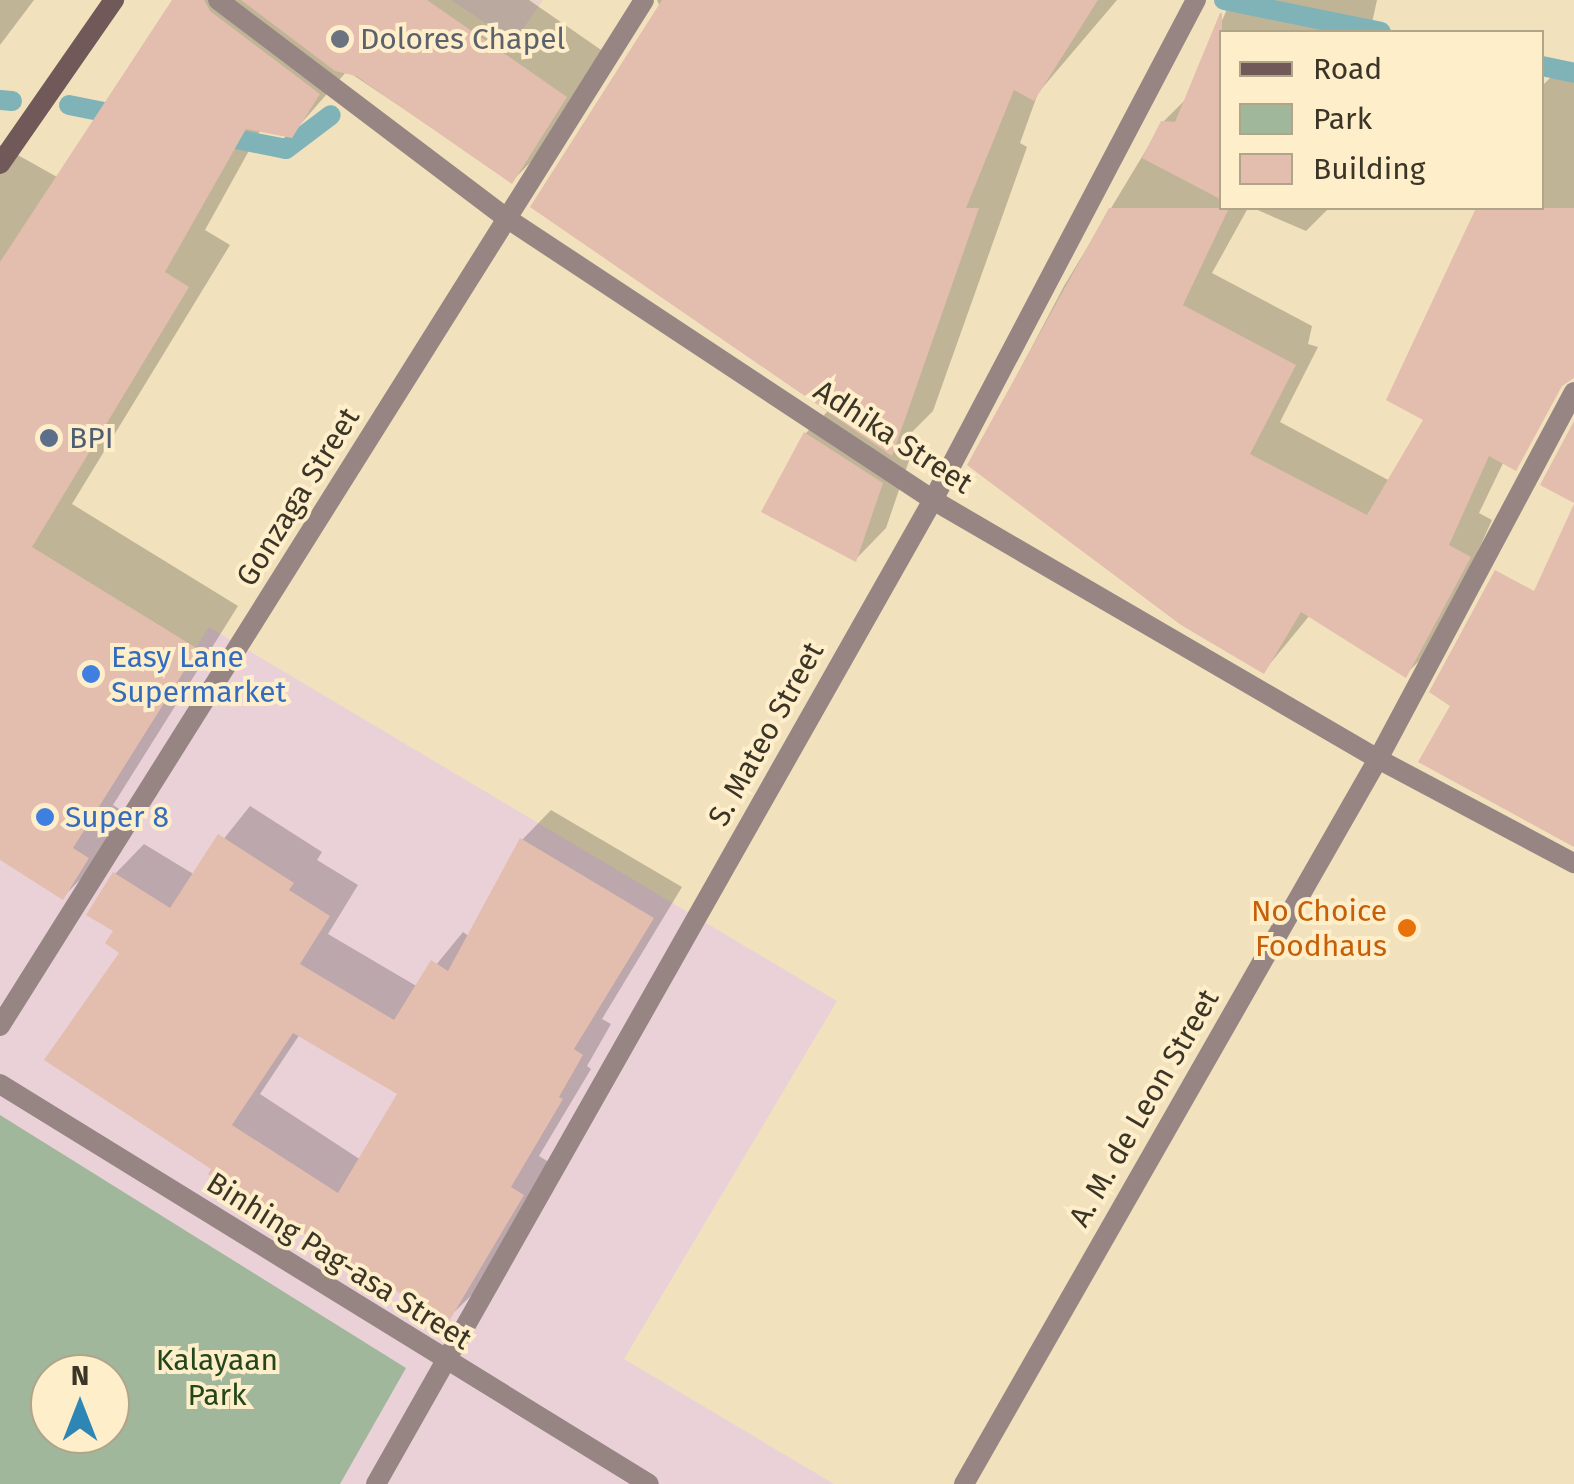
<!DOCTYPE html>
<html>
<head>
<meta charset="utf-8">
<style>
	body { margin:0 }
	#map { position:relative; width:1574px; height:1484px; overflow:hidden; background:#f1e1bd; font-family:"Fira Sans",sans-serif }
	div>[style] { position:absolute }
	.commercial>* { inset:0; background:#ead1d8 }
	.industrial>* { inset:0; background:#e9d4c6 }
	.green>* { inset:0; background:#a1b79b }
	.shadow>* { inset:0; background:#0003 }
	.stream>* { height:20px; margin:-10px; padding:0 10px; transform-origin:10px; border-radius:10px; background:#80b3b8 }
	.building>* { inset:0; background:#e3bdad }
	.minor>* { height:20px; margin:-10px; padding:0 10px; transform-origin:10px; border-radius:10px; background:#978584 }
	.tertiary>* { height:20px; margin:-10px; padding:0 10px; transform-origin:10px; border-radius:10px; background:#978584 }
	.secondary>* { height:20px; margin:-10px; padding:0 10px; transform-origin:10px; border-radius:10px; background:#725959 }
	.dots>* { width:28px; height:28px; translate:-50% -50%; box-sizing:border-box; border:5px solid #feeeca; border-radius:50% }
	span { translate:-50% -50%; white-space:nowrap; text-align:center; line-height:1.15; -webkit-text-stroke:8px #feeeca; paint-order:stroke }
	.worship-label { font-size:30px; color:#5b616d }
	.left { translate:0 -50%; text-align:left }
	.street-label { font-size:30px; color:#3b3527 }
	.service-label { font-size:30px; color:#4e5e75 }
	.shop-label { font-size:30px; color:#366cbe }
	.food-label { font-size:30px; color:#c56008 }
	.right { translate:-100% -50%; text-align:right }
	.park-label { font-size:30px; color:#23471a }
	.legend { position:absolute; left:1219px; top:30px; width:325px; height:180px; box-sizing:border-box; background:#feeeca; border:2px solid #b0a489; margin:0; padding:12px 18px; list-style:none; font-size:30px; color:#3b3527 }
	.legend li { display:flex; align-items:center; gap:20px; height:50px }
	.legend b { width:50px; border:2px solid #b0a489 }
	.north { position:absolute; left:30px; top:1354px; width:100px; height:100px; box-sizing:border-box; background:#feeeca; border:2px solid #b0a489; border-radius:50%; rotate:0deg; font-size:28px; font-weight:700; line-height:40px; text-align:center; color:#3b3527 }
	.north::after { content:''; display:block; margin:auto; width:35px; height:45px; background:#2e86b5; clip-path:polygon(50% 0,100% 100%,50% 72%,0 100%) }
</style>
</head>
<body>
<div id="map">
	<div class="commercial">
		<i style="clip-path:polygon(209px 627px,837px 1001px,624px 1359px,834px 1484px,283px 1484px,0 1178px,0 860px,43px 887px)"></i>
	</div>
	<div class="industrial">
		<i style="clip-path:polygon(451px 0,543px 0,514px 42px)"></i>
	</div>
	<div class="green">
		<i style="clip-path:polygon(evenodd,0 1115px,406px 1368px,340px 1484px,0 1484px,0 1115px,50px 1374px,110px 1374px,110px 1434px,50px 1434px,50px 1374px)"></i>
	</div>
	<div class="shadow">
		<i style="clip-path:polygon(0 0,34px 0,0 45px)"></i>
		<i style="clip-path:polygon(174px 0,529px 0,607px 54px,554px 139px,512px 181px,347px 71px,291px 135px,261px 129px,205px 230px,230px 245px,72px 504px,238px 606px,113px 805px,129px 815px,104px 855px,63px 897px,0 857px,0 294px,15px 271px,0 262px,0 145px,57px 177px)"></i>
		<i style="clip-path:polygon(657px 0,1117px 0,1038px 93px,1020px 143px,1027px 147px,933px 411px,900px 444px,912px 452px,886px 528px,856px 559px,765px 511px,806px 433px,829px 410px)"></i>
		<i style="clip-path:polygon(1231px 0,1377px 0,1370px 32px,1222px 32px,1222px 208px,1248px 208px,1212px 273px,1312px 326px,1308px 344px,1318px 347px,1280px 422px,1390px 481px,1427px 419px,1389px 399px,1479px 208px,1542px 208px,1542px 86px,1562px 66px,1574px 67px,1574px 316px,1479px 513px,1492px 520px,1436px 644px,1405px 675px,1310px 615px,1264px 671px,970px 464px,1064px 286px,1163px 122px,1189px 96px)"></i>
		<i style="clip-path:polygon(1253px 208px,1329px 208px,1306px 231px)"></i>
		<i style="clip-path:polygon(evenodd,250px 806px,322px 852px,317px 860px,358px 885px,328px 934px,418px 987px,463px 932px,470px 937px,522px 840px,551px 810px,682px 887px,602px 1019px,611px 1024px,587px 1066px,591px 1069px,539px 1156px,552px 1164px,477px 1290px,447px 1319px,215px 1168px,123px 952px,115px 874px,144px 844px,195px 875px,250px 806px,300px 1034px,400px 1093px,361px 1160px,260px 1094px,300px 1034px)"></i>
	</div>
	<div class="stream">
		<i style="left:1224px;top:0;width:160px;rotate:11.5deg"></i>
		<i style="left:1542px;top:66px;width:33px;rotate:12deg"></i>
		<i style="left:0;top:100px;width:12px;rotate:5deg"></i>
		<i style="left:69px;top:105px;width:56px;rotate:11.3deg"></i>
		<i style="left:216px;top:135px;width:71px;rotate:11.3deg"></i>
		<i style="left:286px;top:149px;width:56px;rotate:-37.1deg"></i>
	</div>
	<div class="building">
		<i style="clip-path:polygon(172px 0,204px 0,210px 11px,320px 94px,292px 138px,246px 129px,165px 272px,189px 287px,32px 547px,198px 649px,73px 848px,89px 858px,63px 900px,0 860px,0 262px)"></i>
		<i style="clip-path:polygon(241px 0,427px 0,567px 97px,512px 184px,356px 76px,335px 71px)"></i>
		<i style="clip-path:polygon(662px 0,1098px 0,1034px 101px,1014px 90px,966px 208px,979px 208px,892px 456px,530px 207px)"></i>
		<i style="clip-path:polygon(1220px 13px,1222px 13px,1222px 200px,1142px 158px,1161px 121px,1175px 122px)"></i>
		<i style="clip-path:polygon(1109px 208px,1229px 208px,1183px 305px,1296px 365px,1250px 454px,1367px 515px,1423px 420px,1386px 400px,1476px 208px,1574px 208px,1574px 378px,1562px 386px,1516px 471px,1489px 456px,1449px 545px,1471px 557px,1406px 678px,1301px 612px,1264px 674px,1181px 625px,967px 465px)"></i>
		<i style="clip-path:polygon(1574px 421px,1574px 503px,1540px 485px)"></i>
		<i style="clip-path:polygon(804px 432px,883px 483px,856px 562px,761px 512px)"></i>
		<i style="clip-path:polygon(1574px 504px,1574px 847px,1418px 762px,1450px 706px,1429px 692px,1495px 570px,1534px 591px)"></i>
		<i style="clip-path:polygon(evenodd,218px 834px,294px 883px,289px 890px,330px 916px,300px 964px,394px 1020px,431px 960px,448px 971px,520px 838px,654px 918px,574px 1049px,583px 1055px,559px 1097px,563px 1099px,511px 1187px,524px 1195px,448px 1323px,208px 1174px,211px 1169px,44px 1060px,119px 953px,105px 943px,113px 931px,86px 915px,113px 872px,170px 908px,218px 834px,293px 1033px,397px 1094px,338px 1193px,232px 1125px,293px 1033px)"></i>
	</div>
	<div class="minor">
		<i style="left:218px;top:0;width:363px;rotate:37.1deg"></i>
		<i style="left:508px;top:219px;width:509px;rotate:33.47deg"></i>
		<i style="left:933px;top:500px;width:515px;rotate:30.2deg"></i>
		<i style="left:1378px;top:759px;width:222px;rotate:28deg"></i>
		<i style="left:0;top:1026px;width:1211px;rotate:-57.88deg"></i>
		<i style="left:0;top:1084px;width:762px;rotate:31.65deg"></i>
		<i style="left:376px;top:1484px;width:1131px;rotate:-60.49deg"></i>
		<i style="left:933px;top:500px;width:565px;rotate:-62.26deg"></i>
	</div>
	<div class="tertiary">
		<i style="left:964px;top:1484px;width:835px;rotate:-60.27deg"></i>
		<i style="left:1378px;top:759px;width:416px;rotate:-61.9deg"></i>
	</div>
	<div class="secondary">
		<i style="left:0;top:164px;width:200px;rotate:-55.2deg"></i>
	</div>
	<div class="dots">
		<i style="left:340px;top:39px;background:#6b7280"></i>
		<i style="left:49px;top:438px;background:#5c6f8a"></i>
		<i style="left:91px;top:674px;background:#3f7fe0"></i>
		<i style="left:45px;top:817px;background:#3f7fe0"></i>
		<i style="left:1407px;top:928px;background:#e8710a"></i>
	</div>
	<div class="worship-label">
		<span class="left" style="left:360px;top:39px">Dolores Chapel</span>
	</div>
	<div class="street-label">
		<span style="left:893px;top:437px;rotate:33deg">Adhika Street</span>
		<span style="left:298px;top:497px;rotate:-58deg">Gonzaga Street</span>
		<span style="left:766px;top:734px;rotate:-61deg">S. Mateo Street</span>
		<span style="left:1144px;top:1108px;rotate:-60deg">A. M. de Leon Street</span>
		<span style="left:339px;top:1261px;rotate:32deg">Binhing Pag-asa Street</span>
	</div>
	<div class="service-label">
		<span class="left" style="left:69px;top:438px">BPI</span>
	</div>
	<div class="shop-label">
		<span class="left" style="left:111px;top:674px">Easy Lane<br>Supermarket</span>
		<span class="left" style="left:65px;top:817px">Super 8</span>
	</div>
	<div class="food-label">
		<span class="right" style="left:1387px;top:928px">No Choice<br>Foodhaus</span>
	</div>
	<div class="park-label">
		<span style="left:217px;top:1377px">Kalayaan<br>Park</span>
	</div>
	<ul class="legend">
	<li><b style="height:12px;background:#725959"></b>Road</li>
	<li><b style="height:28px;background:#a1b79b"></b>Park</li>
	<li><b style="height:28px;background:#e3bdad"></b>Building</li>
	</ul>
	<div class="north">N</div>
</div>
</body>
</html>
